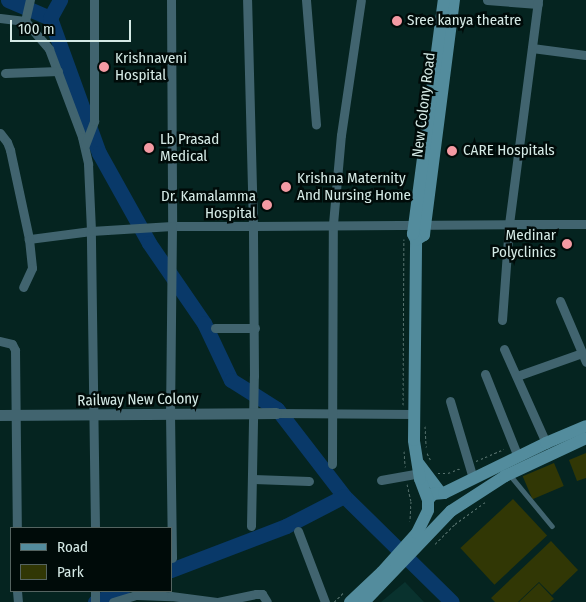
<!DOCTYPE html>
<html>
<head>
<meta charset="utf-8">
<style>
	body { margin:0 }
	#map { position:relative; width:586px; height:602px; overflow:hidden; background:#052420; font-family:"Fira Sans Condensed",sans-serif }
	div>[style] { position:absolute }
	.built>* { inset:0; background:#09322e }
	.green>* { inset:0; background:#313705; transform-origin:0 0 }
	.river>* { height:15px; margin:-7.5px; padding:0 7.5px; transform-origin:7.5px; border-radius:7.5px; background:#093969 }
	.path>* { height:1px; margin-top:-0.5px; transform-origin:0; background:repeating-linear-gradient(90deg,#56716d 0 2.5px,transparent 0 5px) }
	.service>* { height:4.5px; margin:-2.25px; padding:0 2.25px; transform-origin:2.25px; border-radius:2.25px; background:#41646f }
	.minor>* { height:9px; margin:-4.5px; padding:0 4.5px; transform-origin:4.5px; border-radius:4.5px; background:#41646f }
	.tertiary>* { height:11px; margin:-5.5px; padding:0 5.5px; transform-origin:5.5px; border-radius:5.5px; background:#41646f }
	.secondary>* { height:12px; margin:-6px; padding:0 6px; transform-origin:6px; border-radius:6px; background:#538c9d }
	.dots>* { width:14px; height:14px; translate:-50% -50%; box-sizing:border-box; border:2px solid #000b09; border-radius:50% }
	span { translate:-50% -50%; white-space:nowrap; text-align:center; line-height:1.15; -webkit-text-stroke:5px #000b09; paint-order:stroke }
	.poi-label { font-size:15px; color:#d5eae6 }
	.left { translate:0 -50%; text-align:left }
	.right { translate:-100% -50%; text-align:right }
	.street-label { font-size:15px; color:#d5eae6 }
	.legend { position:absolute; left:10px; top:527px; width:162px; height:65px; box-sizing:border-box; background:#000b09; border:1px solid #556461; margin:0; padding:6px 9px; list-style:none; font-size:15px; color:#d5eae6 }
	.legend li { display:flex; align-items:center; gap:10px; height:25px }
	.legend b { width:25px; border:1px solid #556461 }
	.scale { position:absolute; left:10px; top:20px; width:121px; height:22px; box-sizing:border-box; border:2px solid #d5eae6; border-top:0; padding-left:6px; font-size:15px; line-height:18px; white-space:nowrap; color:#d5eae6; -webkit-text-stroke:4px #000b09; paint-order:stroke }
</style>
</head>
<body>
<div id="map">
	<div class="built">
		<i style="clip-path:polygon(405px 582px,424px 602px,381px 602px)"></i>
	</div>
	<div class="green">
		<i style="clip-path:polygon(586px 453px,586px 478px,577px 481px,569px 460px)"></i>
		<i style="left:554px;top:463px;width:25px;height:34px;rotate:67deg"></i>
		<i style="left:513px;top:499px;width:50px;height:72px;rotate:47deg"></i>
		<i style="clip-path:polygon(551px 541px,578px 570px,552px 595px,539px 582px,518px 602px,495px 602px,491px 598px)"></i>
		<i style="clip-path:polygon(539px 583px,554px 599px,550px 602px,519px 602px)"></i>
	</div>
	<div class="river">
		<i style="left:8px;top:0;width:46px;rotate:23.2deg"></i>
		<i style="left:50px;top:18px;width:144px;rotate:70.1deg"></i>
		<i style="left:99px;top:153px;width:103px;rotate:60.9deg"></i>
		<i style="left:149px;top:243px;width:97px;rotate:55.5deg"></i>
		<i style="left:204px;top:323px;width:63px;rotate:64.7deg"></i>
		<i style="left:231px;top:380px;width:54px;rotate:32.2deg"></i>
		<i style="left:277px;top:409px;width:110px;rotate:52.4deg"></i>
		<i style="left:344px;top:496px;width:151px;rotate:44.5deg"></i>
		<i style="left:50px;top:18px;width:21px;rotate:-61deg"></i>
		<i style="left:171px;top:570px;width:123px;rotate:-20.9deg"></i>
		<i style="left:286px;top:526px;width:65px;rotate:-27.3deg"></i>
		<i style="left:95px;top:602px;width:29px;rotate:-22deg"></i>
	</div>
	<div class="path">
		<i style="left:403px;top:405px;width:166px;rotate:-89.7deg"></i>
		<i style="left:425px;top:426px;width:21px;rotate:87deg"></i>
		<i style="left:404px;top:451px;width:16px;rotate:86deg"></i>
		<i style="left:427px;top:453px;width:9px;rotate:63deg"></i>
		<i style="left:476px;top:461px;width:30px;rotate:-23deg"></i>
		<i style="left:438px;top:473px;width:10px"></i>
		<i style="left:448px;top:473px;width:14px;rotate:-21deg"></i>
		<i style="left:407px;top:484px;width:17px;rotate:77deg"></i>
		<i style="left:411px;top:501px;width:20px;rotate:93deg"></i>
		<i style="left:435px;top:544px;width:28px;rotate:-45deg"></i>
		<i style="left:455px;top:524px;width:39px;rotate:-36deg"></i>
		<i style="left:334px;top:602px;width:13px;rotate:-45deg"></i>
	</div>
	<div class="service">
		<i style="left:510px;top:475px;width:66px;rotate:50.5deg"></i>
	</div>
	<div class="minor">
		<i style="left:171px;top:0;width:226px;rotate:89.7deg"></i>
		<i style="left:172px;top:226px;width:81px"></i>
		<i style="left:253px;top:226px;width:226px;rotate:-91.5deg"></i>
		<i style="left:306px;top:0;width:125px;rotate:85.4deg"></i>
		<i style="left:487px;top:0;width:51px;rotate:4.5deg"></i>
		<i style="left:0;top:18px;width:25px;rotate:7deg"></i>
		<i style="left:25px;top:21px;width:37px;rotate:49deg"></i>
		<i style="left:49px;top:49px;width:94px;rotate:69.4deg"></i>
		<i style="left:82px;top:137px;width:28px;rotate:77deg"></i>
		<i style="left:88px;top:164px;width:67px;rotate:87.4deg"></i>
		<i style="left:91px;top:231px;width:63px;rotate:172.6deg"></i>
		<i style="left:25px;top:21px;width:22px;rotate:-77deg"></i>
		<i style="left:532px;top:48px;width:54px;rotate:7.4deg"></i>
		<i style="left:5px;top:73px;width:53px;rotate:-2.2deg"></i>
		<i style="left:0;top:133px;width:11px;rotate:52deg"></i>
		<i style="left:7px;top:142px;width:9px;rotate:69deg"></i>
		<i style="left:10px;top:150px;width:91px;rotate:77.9deg"></i>
		<i style="left:29px;top:239px;width:29px;rotate:84deg"></i>
		<i style="left:32px;top:268px;width:21px;rotate:115deg"></i>
		<i style="left:85px;top:145px;width:26px;rotate:-69deg"></i>
		<i style="left:94px;top:121px;width:121px;rotate:-90deg"></i>
		<i style="left:560px;top:301px;width:66px;rotate:66.9deg"></i>
		<i style="left:502px;top:320px;width:96px;rotate:-85.8deg"></i>
		<i style="left:509px;top:224px;width:77px"></i>
		<i style="left:215px;top:328px;width:40px"></i>
		<i style="left:0;top:341px;width:12px;rotate:14deg"></i>
		<i style="left:12px;top:344px;width:7px;rotate:63deg"></i>
		<i style="left:15px;top:350px;width:178px;rotate:89.4deg"></i>
		<i style="left:504px;top:349px;width:103px;rotate:65.9deg"></i>
		<i style="left:485px;top:374px;width:89px;rotate:68.3deg"></i>
		<i style="left:517px;top:376px;width:69px;rotate:-19.5deg"></i>
		<i style="left:450px;top:401px;width:80px;rotate:73.4deg"></i>
		<i style="left:276px;top:413px;width:137px;rotate:0.4deg"></i>
		<i style="left:332px;top:464px;width:240px;rotate:-89.8deg"></i>
		<i style="left:333px;top:224px;width:89px;rotate:-84.9deg"></i>
		<i style="left:341px;top:135px;width:136px;rotate:-81.6deg"></i>
		<i style="left:252px;top:479px;width:57px;rotate:2deg"></i>
		<i style="left:381px;top:480px;width:40px;rotate:-10deg"></i>
		<i style="left:251px;top:526px;width:150px;rotate:-88.9deg"></i>
		<i style="left:254px;top:376px;width:150px;rotate:-90.4deg"></i>
		<i style="left:253px;top:226px;width:256px;rotate:-0.4deg"></i>
		<i style="left:509px;top:224px;width:226px;rotate:-82.6deg"></i>
		<i style="left:95px;top:528px;width:297px;rotate:-90.8deg"></i>
		<i style="left:91px;top:231px;width:81px;rotate:-3.5deg"></i>
		<i style="left:172px;top:226px;width:187px;rotate:90.6deg"></i>
		<i style="left:170px;top:413px;width:145px;rotate:89.2deg"></i>
		<i style="left:298px;top:531px;width:76px;rotate:69.2deg"></i>
		<i style="left:17px;top:591px;width:11px;rotate:85deg"></i>
		<i style="left:95px;top:591px;width:11px;rotate:90deg"></i>
		<i style="left:113px;top:602px;width:24px;rotate:-17deg"></i>
		<i style="left:136px;top:595px;width:35px;rotate:2deg"></i>
		<i style="left:171px;top:596px;width:46px;rotate:7.4deg"></i>
		<i style="left:218px;top:602px;width:39px;rotate:-12deg"></i>
		<i style="left:256px;top:594px;width:6px"></i>
		<i style="left:262px;top:594px;width:9px;rotate:58deg"></i>
	</div>
	<div class="tertiary">
		<i style="left:0;top:415px;width:276px;rotate:-0.4deg"></i>
	</div>
	<div class="secondary">
		<i style="left:416px;top:240px;width:9px;rotate:-32deg"></i>
		<i style="left:424px;top:235px;width:9px;rotate:-84deg"></i>
		<i style="left:425px;top:226px;width:228px;rotate:-82.7deg"></i>
		<i style="left:419px;top:464px;width:36px;rotate:53deg"></i>
		<i style="left:428px;top:500px;width:8px;rotate:-50deg"></i>
		<i style="left:433px;top:494px;width:11px;rotate:-5deg"></i>
		<i style="left:444px;top:493px;width:114px;rotate:-26.1deg"></i>
		<i style="left:546px;top:443px;width:43px;rotate:-23deg"></i>
		<i style="left:350px;top:602px;width:44px;rotate:-43.2deg"></i>
		<i style="left:382px;top:572px;width:52px;rotate:-48.1deg"></i>
		<i style="left:417px;top:533px;width:25px;rotate:-64deg"></i>
		<i style="left:428px;top:510px;width:10px;rotate:-90deg"></i>
		<i style="left:428px;top:500px;width:22px;rotate:-111deg"></i>
		<i style="left:420px;top:479px;width:39px;rotate:-99deg"></i>
		<i style="left:414px;top:440px;width:200px;rotate:-89.4deg"></i>
		<i style="left:416px;top:240px;width:7px;rotate:-117deg"></i>
		<i style="left:413px;top:234px;width:236px;rotate:-82.5deg"></i>
		<i style="left:364px;top:602px;width:126px;rotate:-46.3deg"></i>
		<i style="left:451px;top:511px;width:64px;rotate:-32.9deg"></i>
		<i style="left:505px;top:476px;width:89px;rotate:-25.1deg"></i>
	</div>
	<div class="dots">
		<i style="left:397px;top:21px;background:#f49aa3"></i>
		<i style="left:104px;top:67px;background:#f49aa3"></i>
		<i style="left:149px;top:148px;background:#f49aa3"></i>
		<i style="left:452px;top:151px;background:#f49aa3"></i>
		<i style="left:286px;top:187px;background:#f49aa3"></i>
		<i style="left:267px;top:205px;background:#f49aa3"></i>
		<i style="left:567px;top:244px;background:#f49aa3"></i>
	</div>
	<div class="poi-label">
		<span class="left" style="left:407px;top:21px">Sree kanya theatre</span>
		<span class="left" style="left:115px;top:67px">Krishnaveni<br>Hospital</span>
		<span class="left" style="left:160px;top:148px">Lb Prasad<br>Medical</span>
		<span class="left" style="left:463px;top:151px">CARE Hospitals</span>
		<span class="left" style="left:297px;top:187px">Krishna Maternity<br>And Nursing Home</span>
		<span class="right" style="left:256px;top:205px">Dr. Kamalamma<br>Hospital</span>
		<span class="right" style="left:556px;top:244px">Medinar<br>Polyclinics</span>
	</div>
	<div class="street-label">
		<span style="left:424px;top:105px;rotate:-83deg">New Colony Road</span>
		<span style="left:138px;top:400px;rotate:-1deg">Railway New Colony</span>
	</div>
	<ul class="legend">
	<li><b style="height:6px;background:#538c9d"></b>Road</li>
	<li><b style="height:14px;background:#313705"></b>Park</li>
	</ul>
	<div class="scale">100 m</div>
</div>
</body>
</html>
